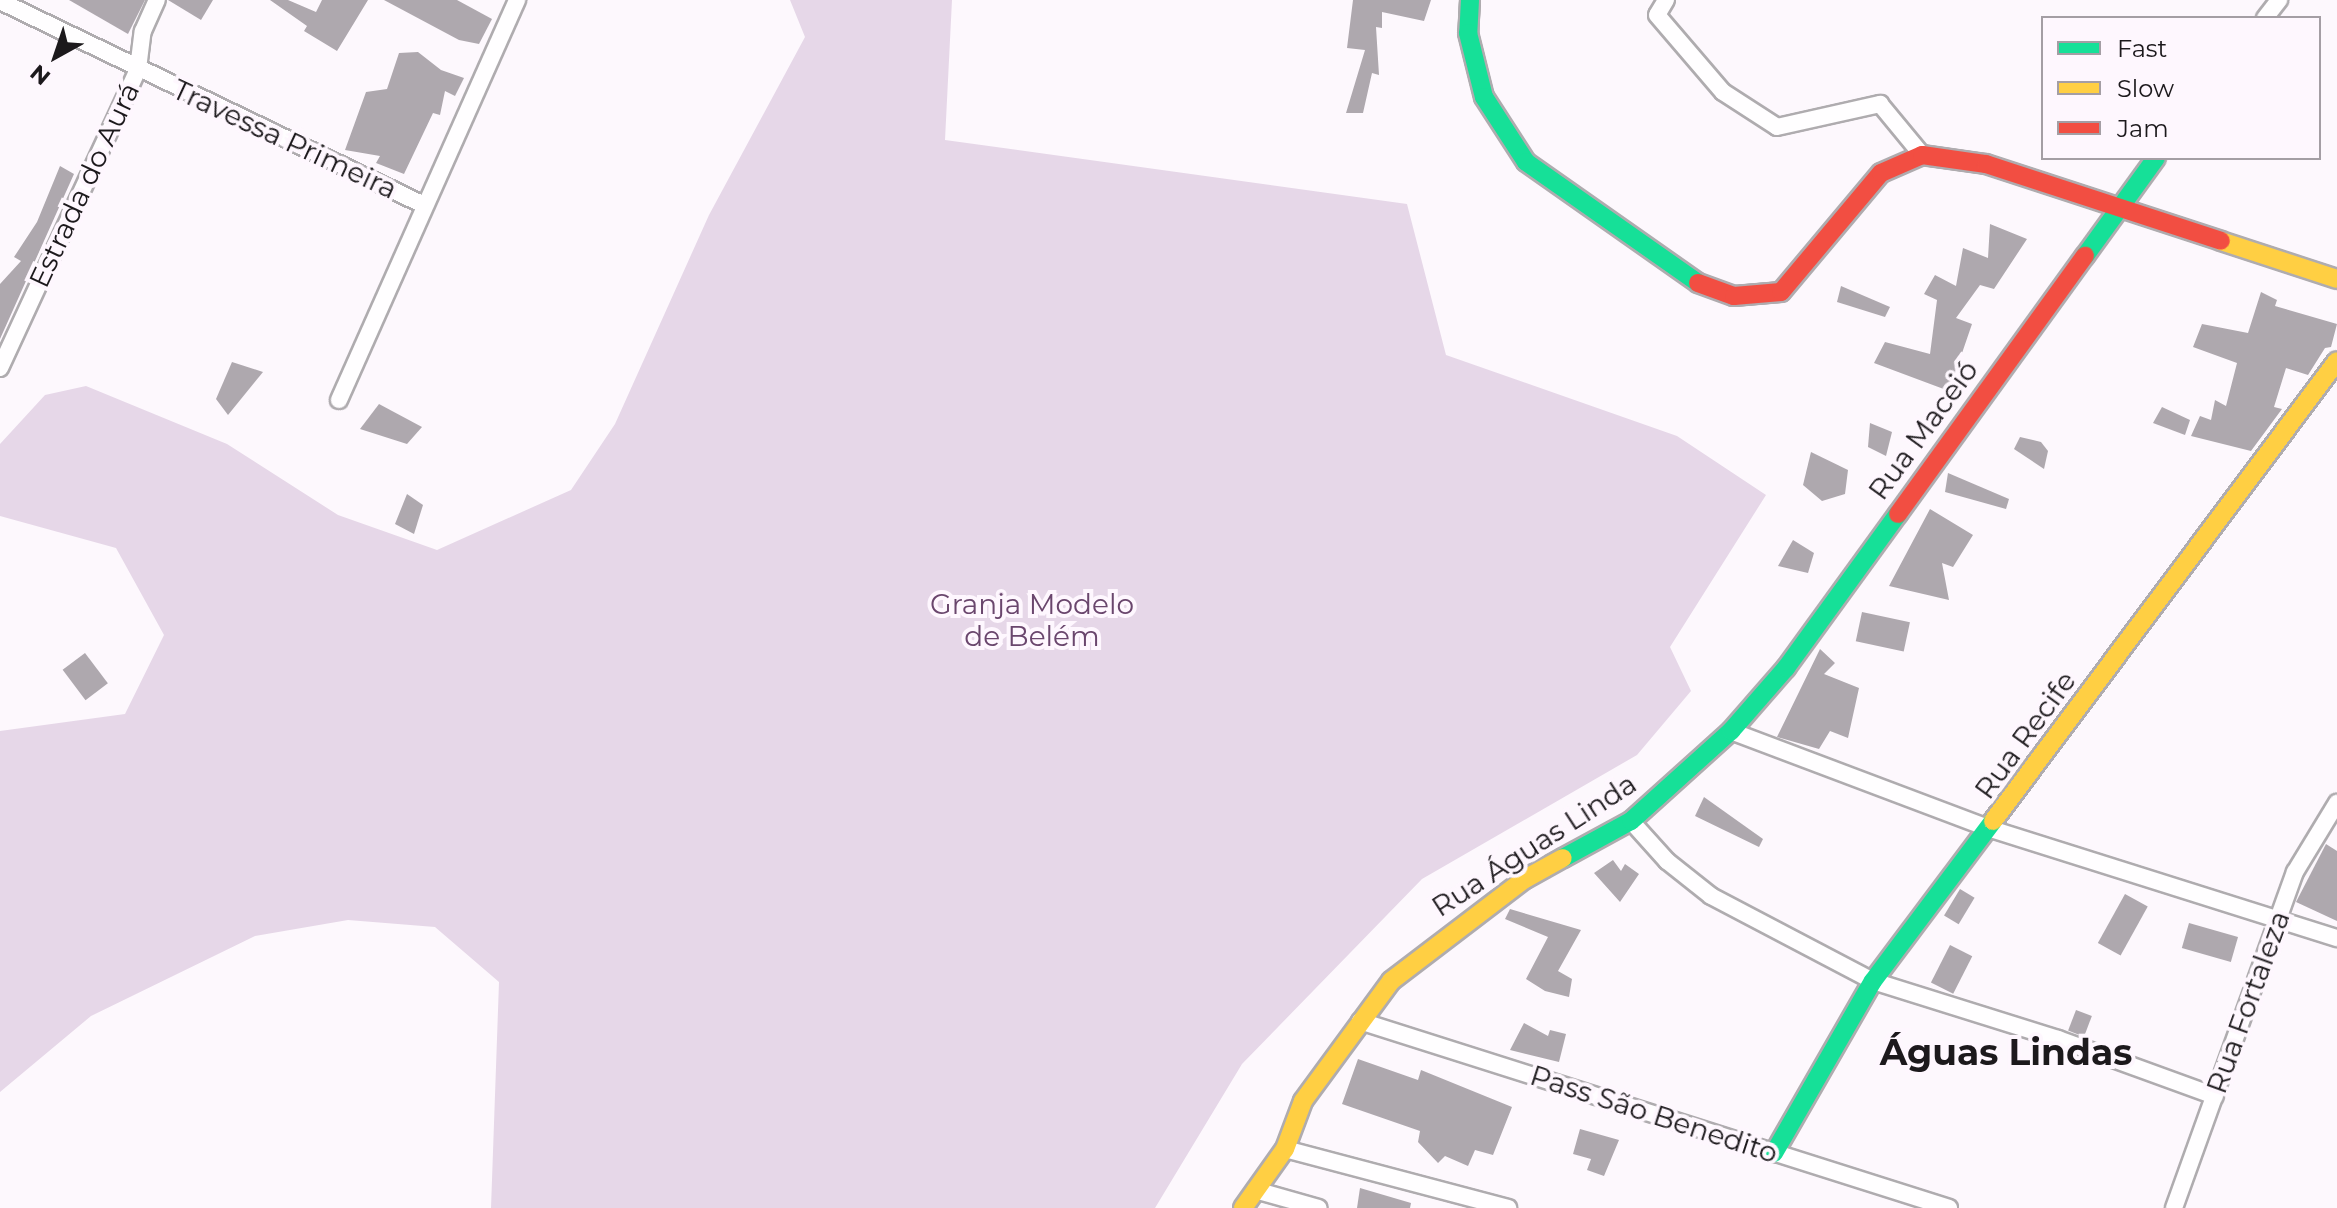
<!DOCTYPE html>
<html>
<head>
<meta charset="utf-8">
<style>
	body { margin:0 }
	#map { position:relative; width:2337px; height:1208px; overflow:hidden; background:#fdf8fd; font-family:Montserrat,sans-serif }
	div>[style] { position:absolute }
	.forest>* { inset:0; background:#e6d7e8 }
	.building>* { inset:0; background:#aea8ae; transform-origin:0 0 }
	.roads { filter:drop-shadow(2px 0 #afacaf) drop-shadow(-2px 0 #afacaf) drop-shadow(0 2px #afacaf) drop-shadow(0 -2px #afacaf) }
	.street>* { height:16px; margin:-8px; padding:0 8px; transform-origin:8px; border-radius:8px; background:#fffeff }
	.fast>* { height:18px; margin:-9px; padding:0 9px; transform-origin:9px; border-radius:9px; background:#16e098 }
	.slow>* { height:18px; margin:-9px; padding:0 9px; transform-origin:9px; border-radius:9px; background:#ffcf43 }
	.jam>* { height:18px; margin:-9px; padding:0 9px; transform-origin:9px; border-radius:9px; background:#f24e42 }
	span { translate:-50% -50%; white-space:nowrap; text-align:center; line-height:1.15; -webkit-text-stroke:8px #fef7fe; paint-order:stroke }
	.street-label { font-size:28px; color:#1c191c }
	.park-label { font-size:28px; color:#6a466d }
	.district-label { font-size:36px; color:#1c191c; font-weight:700 }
	.legend { position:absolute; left:2041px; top:16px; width:280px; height:144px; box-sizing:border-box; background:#fef7fe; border:2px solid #a49ea4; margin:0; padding:10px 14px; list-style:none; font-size:24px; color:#1c191c }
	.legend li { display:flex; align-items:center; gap:16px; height:40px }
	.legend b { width:40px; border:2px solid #a49ea4 }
	.north { position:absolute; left:16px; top:16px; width:80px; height:80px; -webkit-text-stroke:6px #fef7fe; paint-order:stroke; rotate:220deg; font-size:22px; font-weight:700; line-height:32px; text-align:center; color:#1c191c }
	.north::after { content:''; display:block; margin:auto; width:28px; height:36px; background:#1c191c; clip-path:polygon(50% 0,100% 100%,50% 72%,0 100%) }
</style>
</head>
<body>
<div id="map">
	<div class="forest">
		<i style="clip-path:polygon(790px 0,952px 0,945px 140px,1407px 204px,1446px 355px,1677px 436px,1766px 495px,1670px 647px,1691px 691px,1637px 755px,1422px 879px,1242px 1064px,1155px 1208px,491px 1208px,499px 982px,435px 927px,348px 920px,255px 936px,91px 1016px,0 1092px,0 731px,125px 714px,164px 635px,116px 548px,0 516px,0 444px,45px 395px,86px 386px,227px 444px,338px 515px,437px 550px,571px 490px,615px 424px,709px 215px,805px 37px)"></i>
	</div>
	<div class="building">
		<i style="clip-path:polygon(69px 0,145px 0,128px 34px)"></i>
		<i style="clip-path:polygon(168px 0,213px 0,201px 20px)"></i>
		<i style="clip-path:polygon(270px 0,288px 0,316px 12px,322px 0,368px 0,337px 51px,304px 31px,307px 26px)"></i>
		<i style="clip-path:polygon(384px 0,457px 0,492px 19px,479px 44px,459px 40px)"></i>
		<i style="clip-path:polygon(1353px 0,1431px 0,1424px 21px,1382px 12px,1382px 28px,1376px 27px,1379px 75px,1372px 73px,1363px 113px,1346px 113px,1365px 50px,1347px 48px)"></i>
		<i style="clip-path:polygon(418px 52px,441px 70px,464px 78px,455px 96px,445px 91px,440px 115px,433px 113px,404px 174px,376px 163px,380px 156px,345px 150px,366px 92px,387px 89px,399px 53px)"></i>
		<i style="clip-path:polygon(60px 166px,74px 174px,0 339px,0 284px,21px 261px,14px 257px,37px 222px)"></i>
		<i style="clip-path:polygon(1990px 224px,2027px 239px,1994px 289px,1980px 285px,1956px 318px,1972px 324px,1949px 391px,1874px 363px,1885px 342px,1930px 354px,1937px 300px,1924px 294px,1935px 275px,1956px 286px,1963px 248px,1988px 258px)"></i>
		<i style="clip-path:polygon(1841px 286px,1890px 307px,1885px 317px,1837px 302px)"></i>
		<i style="clip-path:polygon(2261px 292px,2277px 300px,2275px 306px,2337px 324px,2331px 347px,2325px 348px,2308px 375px,2286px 368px,2274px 407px,2282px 409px,2251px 451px,2191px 436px,2200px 416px,2211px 420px,2215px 400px,2226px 406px,2237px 363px,2193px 347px,2202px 324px,2248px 333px)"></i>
		<i style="clip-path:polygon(232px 362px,263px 372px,228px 415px,216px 399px)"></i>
		<i style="clip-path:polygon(379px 404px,422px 427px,407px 444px,360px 429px)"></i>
		<i style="clip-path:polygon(2162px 407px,2190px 420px,2185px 435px,2153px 423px)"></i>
		<i style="clip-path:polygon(1870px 423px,1892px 432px,1886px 456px,1868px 447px)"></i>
		<i style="clip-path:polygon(2020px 437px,2041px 442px,2048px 451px,2044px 469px,2014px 449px)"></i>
		<i style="clip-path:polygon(1811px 452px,1848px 470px,1845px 494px,1822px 501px,1803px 485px)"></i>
		<i style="clip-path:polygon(1948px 473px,2009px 499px,2006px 509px,1945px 492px)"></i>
		<i style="clip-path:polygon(407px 494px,423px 505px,414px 534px,395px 524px)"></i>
		<i style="clip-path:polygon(1930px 509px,1973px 535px,1953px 567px,1942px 563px,1949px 600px,1889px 586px)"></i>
		<i style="clip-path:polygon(1793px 540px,1814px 553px,1808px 573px,1778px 566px)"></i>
		<i style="left:1862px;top:612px;width:49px;height:30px;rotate:12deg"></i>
		<i style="clip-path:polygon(1820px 649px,1835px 663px,1824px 674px,1859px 688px,1848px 738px,1830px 731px,1819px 749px,1777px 737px)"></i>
		<i style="left:85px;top:653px;width:38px;height:28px;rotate:53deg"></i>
		<i style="clip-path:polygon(1704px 797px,1763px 839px,1759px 847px,1695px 816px)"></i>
		<i style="clip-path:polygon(2326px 844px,2337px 851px,2337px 921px,2296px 902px)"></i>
		<i style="clip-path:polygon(1613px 860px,1621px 871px,1625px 864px,1639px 874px,1620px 902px,1594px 873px)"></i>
		<i style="left:1960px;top:889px;width:17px;height:31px;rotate:31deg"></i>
		<i style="left:2125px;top:894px;width:26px;height:56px;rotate:29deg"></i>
		<i style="clip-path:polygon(1510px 909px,1581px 930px,1558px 971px,1572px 979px,1569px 997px,1545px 991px,1526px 979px,1548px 937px,1505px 919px)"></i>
		<i style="left:2189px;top:923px;width:51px;height:26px;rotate:16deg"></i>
		<i style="left:1950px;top:945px;width:25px;height:42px;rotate:27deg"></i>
		<i style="left:2076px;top:1010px;width:17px;height:22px;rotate:21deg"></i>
		<i style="clip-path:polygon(1524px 1023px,1548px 1036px,1550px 1030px,1566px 1034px,1559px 1062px,1510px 1050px)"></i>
		<i style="clip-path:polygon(1358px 1059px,1418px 1080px,1421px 1070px,1512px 1107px,1493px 1155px,1475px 1150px,1468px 1166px,1445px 1156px,1438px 1163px,1418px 1142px,1420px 1131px,1342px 1104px)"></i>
		<i style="clip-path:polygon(1580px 1129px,1619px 1140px,1604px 1176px,1587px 1170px,1591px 1159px,1573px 1154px)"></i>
		<i style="clip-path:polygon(1360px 1188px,1411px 1203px,1410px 1208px,1357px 1208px)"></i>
	</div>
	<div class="roads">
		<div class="street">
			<i style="left:1666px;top:0;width:17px;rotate:121deg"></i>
			<i style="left:1657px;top:15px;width:101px;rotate:49.4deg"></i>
			<i style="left:1723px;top:92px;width:64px;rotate:32.9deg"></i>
			<i style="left:1777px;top:127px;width:106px;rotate:-12.6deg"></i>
			<i style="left:1880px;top:104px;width:66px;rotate:50.5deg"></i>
			<i style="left:0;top:1px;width:468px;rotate:25.7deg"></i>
			<i style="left:2265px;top:18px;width:23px;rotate:-52deg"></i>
			<i style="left:0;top:368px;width:329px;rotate:-65.2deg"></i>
			<i style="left:138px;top:69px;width:38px;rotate:-83deg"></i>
			<i style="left:143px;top:31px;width:34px;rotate:-66deg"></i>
			<i style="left:339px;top:400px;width:438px;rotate:-66deg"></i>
			<i style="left:1731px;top:731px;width:278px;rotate:20.7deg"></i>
			<i style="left:1991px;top:829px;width:363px;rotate:17.5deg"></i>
			<i style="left:1631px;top:821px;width:54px;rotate:48deg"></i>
			<i style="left:1667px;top:861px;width:56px;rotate:38.5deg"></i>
			<i style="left:1711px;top:896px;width:183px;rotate:27.7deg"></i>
			<i style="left:1873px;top:981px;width:194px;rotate:17.4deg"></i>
			<i style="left:2058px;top:1039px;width:167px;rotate:20deg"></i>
			<i style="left:1360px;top:1021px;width:618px;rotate:17.61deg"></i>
			<i style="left:1285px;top:1149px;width:231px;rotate:14.8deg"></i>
			<i style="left:1255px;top:1190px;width:66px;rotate:15.7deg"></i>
			<i style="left:2174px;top:1208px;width:357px;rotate:-70.2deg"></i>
			<i style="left:2295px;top:872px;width:81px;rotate:-58.7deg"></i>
		</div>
		<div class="fast">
			<i style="left:1470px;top:0;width:33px;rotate:93deg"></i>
			<i style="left:1468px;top:33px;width:66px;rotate:76deg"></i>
			<i style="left:1484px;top:97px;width:77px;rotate:57.1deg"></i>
			<i style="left:1526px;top:162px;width:210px;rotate:35.1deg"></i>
			<i style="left:2085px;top:256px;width:121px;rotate:-54.1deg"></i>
			<i style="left:1563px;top:858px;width:77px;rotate:-28.6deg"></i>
			<i style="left:1631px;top:821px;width:135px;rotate:-42deg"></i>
			<i style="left:1731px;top:731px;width:84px;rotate:-48.9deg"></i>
			<i style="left:1786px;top:668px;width:190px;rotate:-54deg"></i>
			<i style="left:1774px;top:1153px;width:198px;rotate:-60.1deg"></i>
			<i style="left:1873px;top:981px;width:200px;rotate:-53.1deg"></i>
		</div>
		<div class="slow">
			<i style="left:2221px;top:241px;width:122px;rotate:18.1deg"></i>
			<i style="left:1993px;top:821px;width:574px;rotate:-53.21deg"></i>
			<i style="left:1243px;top:1208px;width:72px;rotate:-54.6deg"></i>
			<i style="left:1285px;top:1149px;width:51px;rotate:-69.4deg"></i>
			<i style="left:1303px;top:1101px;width:149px;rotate:-53.7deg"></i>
			<i style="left:1391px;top:981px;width:168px;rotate:-37.3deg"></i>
			<i style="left:1525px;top:879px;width:43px;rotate:-28.9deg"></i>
		</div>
		<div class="jam">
			<i style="left:1698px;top:283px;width:38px;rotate:20deg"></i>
			<i style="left:1734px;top:296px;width:47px;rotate:-4.9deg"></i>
			<i style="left:1781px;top:292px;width:155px;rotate:-50deg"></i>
			<i style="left:1881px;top:173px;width:45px;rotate:-23.7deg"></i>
			<i style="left:1922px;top:155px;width:65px;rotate:8deg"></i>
			<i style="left:1986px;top:164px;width:247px;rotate:18.1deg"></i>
			<i style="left:1898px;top:514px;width:319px;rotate:-54.1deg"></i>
		</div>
	</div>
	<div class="street-label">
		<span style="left:285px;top:139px;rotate:25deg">Travessa Primeira</span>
		<span style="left:84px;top:185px;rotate:-65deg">Estrada do Aurá</span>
		<span style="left:1923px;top:430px;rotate:-54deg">Rua Maceió</span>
		<span style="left:2025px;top:735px;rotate:-54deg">Rua Recife</span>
		<span style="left:1534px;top:845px;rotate:-33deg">Rua Águas Linda</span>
		<span style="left:2248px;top:1002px;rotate:-70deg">Rua Fortaleza</span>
		<span style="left:1654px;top:1114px;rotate:18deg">Pass São Benedito</span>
	</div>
	<div class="park-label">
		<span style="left:1032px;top:620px">Granja Modelo<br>de Belém</span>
	</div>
	<div class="district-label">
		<span style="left:2006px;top:1053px">Águas Lindas</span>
	</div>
	<ul class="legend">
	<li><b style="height:10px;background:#16e098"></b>Fast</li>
	<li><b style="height:10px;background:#ffcf43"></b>Slow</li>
	<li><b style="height:10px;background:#f24e42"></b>Jam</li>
	</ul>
	<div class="north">N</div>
</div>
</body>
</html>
